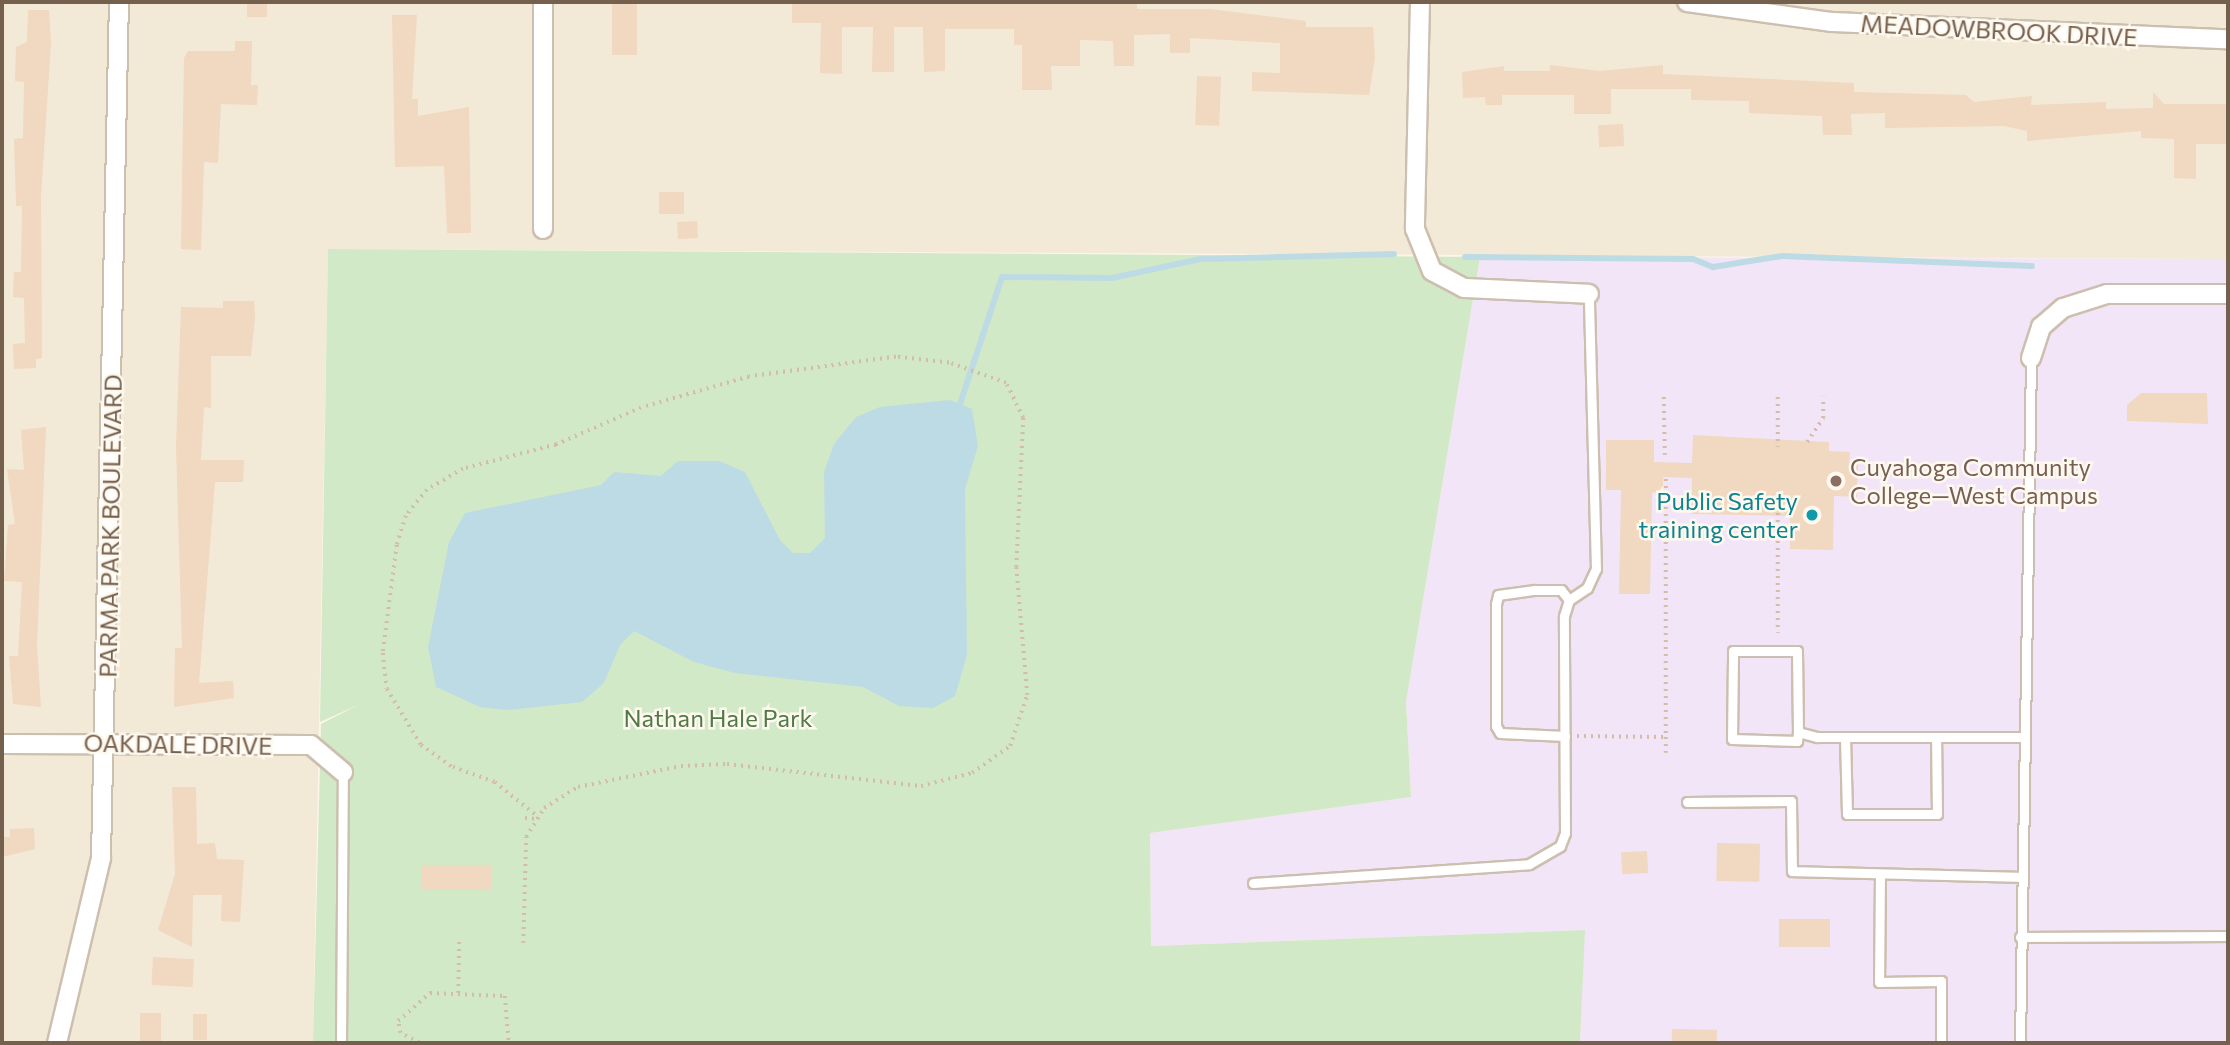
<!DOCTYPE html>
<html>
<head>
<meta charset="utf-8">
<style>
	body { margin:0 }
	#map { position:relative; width:2230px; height:1045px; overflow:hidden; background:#fbf6e8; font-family:Commissioner,sans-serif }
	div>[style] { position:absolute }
	.residential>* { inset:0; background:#f3e9d7 }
	.education>* { inset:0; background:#f3e5f8 }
	.green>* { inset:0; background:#d1e9c7 }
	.water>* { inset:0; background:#bddbe4 }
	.stream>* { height:6px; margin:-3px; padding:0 3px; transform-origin:3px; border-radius:3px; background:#bddbe4 }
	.building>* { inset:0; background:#f0d8c1; transform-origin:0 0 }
	.path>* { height:3.5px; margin-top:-1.75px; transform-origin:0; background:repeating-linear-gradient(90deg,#d5bca4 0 2px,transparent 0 7px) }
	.roads { filter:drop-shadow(2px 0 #cdbfaf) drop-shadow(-2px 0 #cdbfaf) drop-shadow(0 2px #cdbfaf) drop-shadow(0 -2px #cdbfaf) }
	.service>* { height:9px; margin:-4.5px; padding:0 4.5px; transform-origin:4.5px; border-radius:4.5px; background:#fff }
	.minor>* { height:18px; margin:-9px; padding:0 9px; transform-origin:9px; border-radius:9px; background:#fff }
	.dots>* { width:19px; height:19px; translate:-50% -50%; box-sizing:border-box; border:4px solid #fef9ef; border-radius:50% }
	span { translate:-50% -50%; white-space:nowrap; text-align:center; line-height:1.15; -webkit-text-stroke:5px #fef9ef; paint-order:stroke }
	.street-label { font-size:24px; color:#755f4d }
	.education-label { font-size:24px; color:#785e54 }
	.left { translate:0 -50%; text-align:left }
	.culture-label { font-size:24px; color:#0d838f }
	.right { translate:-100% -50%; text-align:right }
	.park-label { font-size:24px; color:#507945 }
	.frame { position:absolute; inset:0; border:4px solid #755f4d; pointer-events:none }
</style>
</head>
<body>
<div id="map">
	<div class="residential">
		<i style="clip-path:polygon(2px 2px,2228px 2px,2228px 259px,328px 249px,313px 1043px,2px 1043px)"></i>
	</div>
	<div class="education">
		<i style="clip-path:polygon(1480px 257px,2228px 259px,2228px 1043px,1580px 1043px,1584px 930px,1151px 946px,1150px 833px,1411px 797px,1406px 702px)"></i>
	</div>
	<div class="green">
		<i style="clip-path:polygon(328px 249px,1480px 257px,1406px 702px,1411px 797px,1150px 833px,1151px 946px,1585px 930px,1580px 1043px,313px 1043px,321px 724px,360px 704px,320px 722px)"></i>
	</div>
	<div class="water">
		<i style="clip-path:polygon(950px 400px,972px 409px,978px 446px,965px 489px,967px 655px,955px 696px,933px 708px,899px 706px,863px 687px,735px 673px,694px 662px,634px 631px,620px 645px,604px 683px,582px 702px,507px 710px,480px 707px,436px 687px,428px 647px,449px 542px,465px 513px,601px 485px,614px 472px,661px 476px,678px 461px,719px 461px,745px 472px,780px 540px,793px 553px,810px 553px,825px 538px,824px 472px,834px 444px,856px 417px,880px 407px)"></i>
	</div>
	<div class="stream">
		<i style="left:1465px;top:257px;width:228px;rotate:0.5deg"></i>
		<i style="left:1693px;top:259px;width:22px;rotate:22deg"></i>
		<i style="left:1713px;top:267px;width:70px;rotate:-9.1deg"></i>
		<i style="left:1782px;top:256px;width:250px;rotate:2.3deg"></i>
		<i style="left:960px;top:404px;width:134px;rotate:-71.7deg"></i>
		<i style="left:1002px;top:277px;width:110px;rotate:0.5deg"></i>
		<i style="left:1112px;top:278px;width:91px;rotate:-12.1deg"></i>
		<i style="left:1201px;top:259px;width:193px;rotate:-1.5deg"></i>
	</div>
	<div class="building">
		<i style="left:247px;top:2px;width:20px;height:15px"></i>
		<i style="left:612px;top:2px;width:25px;height:53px"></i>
		<i style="clip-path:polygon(792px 2px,1137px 2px,1137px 9px,1210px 9px,1306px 21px,1306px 27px,1373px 27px,1375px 58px,1369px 95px,1252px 91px,1252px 72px,1280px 73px,1280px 43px,1190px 38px,1190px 53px,1170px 53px,1170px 34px,1134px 35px,1134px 66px,1114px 66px,1113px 41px,1080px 40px,1080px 66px,1051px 66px,1052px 90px,1022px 90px,1022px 45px,1014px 45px,1014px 29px,945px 29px,945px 71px,924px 72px,923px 27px,894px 27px,894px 72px,872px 72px,873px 27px,842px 27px,842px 74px,820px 73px,821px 23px,792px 23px)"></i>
		<i style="clip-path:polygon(28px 10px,49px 10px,51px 43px,41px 197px,42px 358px,36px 359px,36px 368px,14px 369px,13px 344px,25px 343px,24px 298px,13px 297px,14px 272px,21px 272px,22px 206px,16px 206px,14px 139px,23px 138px,24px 82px,15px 81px,16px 47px,27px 42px)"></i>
		<i style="clip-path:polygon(392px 15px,417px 15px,412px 99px,418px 99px,418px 116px,469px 107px,471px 233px,447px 233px,444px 166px,395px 167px)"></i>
		<i style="clip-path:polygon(235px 41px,252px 41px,251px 85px,258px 85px,257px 105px,221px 104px,218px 163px,204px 162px,201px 250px,181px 249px,184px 58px,188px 51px,235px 51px)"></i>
		<i style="clip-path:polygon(1550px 65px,1600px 71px,1663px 65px,1663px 74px,1854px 83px,1854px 92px,1966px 95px,1974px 102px,2032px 96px,2031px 105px,2106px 102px,2106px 109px,2153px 108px,2153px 92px,2164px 104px,2228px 104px,2228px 144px,2196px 144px,2196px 179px,2174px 178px,2174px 139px,2141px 138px,2141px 131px,2027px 141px,2027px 131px,2004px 126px,1885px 128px,1885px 113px,1851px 114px,1852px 135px,1823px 135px,1822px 116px,1749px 113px,1749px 101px,1691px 100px,1691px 89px,1611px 89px,1611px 114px,1574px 114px,1574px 95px,1502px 95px,1502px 105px,1486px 105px,1485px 97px,1463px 98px,1462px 72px,1504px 66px,1504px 71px,1550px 71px)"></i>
		<i style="left:1197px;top:76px;width:24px;height:49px;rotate:2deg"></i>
		<i style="left:1623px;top:124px;width:22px;height:25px;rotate:87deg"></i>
		<i style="left:659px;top:192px;width:25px;height:22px"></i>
		<i style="left:697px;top:221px;width:17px;height:20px;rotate:87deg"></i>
		<i style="clip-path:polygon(223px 301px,254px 301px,255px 318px,251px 356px,211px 356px,211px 408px,204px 407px,201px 460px,244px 460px,243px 482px,215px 482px,199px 683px,233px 681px,234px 698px,174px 707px,175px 648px,182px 648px,176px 447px,181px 307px,223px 308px)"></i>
		<i style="clip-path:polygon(2141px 393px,2207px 393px,2208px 424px,2127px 421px,2127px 405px)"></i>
		<i style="clip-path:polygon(46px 427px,37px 646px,41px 707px,13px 704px,9px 656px,18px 656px,22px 582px,4px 581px,8px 525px,15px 524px,7px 469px,24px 470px,21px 430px)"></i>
		<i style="clip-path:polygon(1693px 435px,1829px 442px,1829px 451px,1850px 452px,1849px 464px,1858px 464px,1857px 497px,1834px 496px,1833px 550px,1790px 549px,1790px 516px,1691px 514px,1692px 478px,1663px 477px,1663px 490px,1652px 493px,1650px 594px,1619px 594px,1621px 490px,1606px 490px,1606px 440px,1654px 440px,1654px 462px,1692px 463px)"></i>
		<i style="clip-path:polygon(172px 787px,196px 787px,197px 844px,215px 843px,217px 859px,244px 860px,240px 922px,221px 921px,222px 895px,193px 895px,192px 947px,158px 930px,175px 874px)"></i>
		<i style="clip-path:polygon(34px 828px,35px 849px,2px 857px,2px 837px,10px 837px,10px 829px)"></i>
		<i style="left:1717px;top:843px;width:43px;height:38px;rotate:1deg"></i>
		<i style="left:1647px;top:851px;width:22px;height:26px;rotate:87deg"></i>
		<i style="left:491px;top:865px;width:25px;height:69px;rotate:90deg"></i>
		<i style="left:1779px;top:919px;width:51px;height:28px"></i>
		<i style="left:153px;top:957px;width:41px;height:28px;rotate:3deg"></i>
		<i style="left:140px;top:1013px;width:21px;height:30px"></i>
		<i style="left:193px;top:1014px;width:14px;height:26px"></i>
		<i style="left:1672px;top:1029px;width:45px;height:14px;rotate:1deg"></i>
	</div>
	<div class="path">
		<i style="left:1664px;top:397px;width:58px;rotate:89deg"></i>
		<i style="left:1778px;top:397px;width:50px;rotate:90deg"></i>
		<i style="left:1807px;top:442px;width:29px;rotate:-56deg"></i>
		<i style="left:1823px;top:418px;width:21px;rotate:-90deg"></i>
		<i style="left:1666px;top:479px;width:258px;rotate:90deg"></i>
		<i style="left:1778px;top:499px;width:134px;rotate:90deg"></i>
		<i style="left:1577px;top:736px;width:89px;rotate:0.6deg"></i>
		<i style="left:1666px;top:737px;width:16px;rotate:90deg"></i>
		<i style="left:525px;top:818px;width:11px;rotate:5deg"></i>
		<i style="left:523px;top:943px;width:106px;rotate:-88.4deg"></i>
		<i style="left:526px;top:837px;width:34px;rotate:-58deg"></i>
		<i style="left:544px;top:808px;width:40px;rotate:-32deg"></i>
		<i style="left:578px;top:787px;width:105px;rotate:-11.5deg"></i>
		<i style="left:681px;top:766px;width:46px;rotate:-2.5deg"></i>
		<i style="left:727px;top:764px;width:195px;rotate:6.5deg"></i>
		<i style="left:921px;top:786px;width:53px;rotate:-14.3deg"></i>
		<i style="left:972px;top:773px;width:47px;rotate:-35.4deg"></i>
		<i style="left:1010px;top:746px;width:54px;rotate:-71.6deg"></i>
		<i style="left:1027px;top:695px;width:128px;rotate:-94.9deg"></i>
		<i style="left:1016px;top:567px;width:149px;rotate:-87.3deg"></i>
		<i style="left:1023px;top:418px;width:39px;rotate:-116deg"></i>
		<i style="left:1006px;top:383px;width:60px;rotate:-160.7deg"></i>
		<i style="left:949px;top:363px;width:53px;rotate:-173.5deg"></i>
		<i style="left:896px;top:357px;width:148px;rotate:172.3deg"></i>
		<i style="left:749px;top:377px;width:112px;rotate:164deg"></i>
		<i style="left:641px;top:408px;width:93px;rotate:156.5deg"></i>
		<i style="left:556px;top:445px;width:96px;rotate:165.5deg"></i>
		<i style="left:463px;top:469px;width:42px;rotate:149.7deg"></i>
		<i style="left:427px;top:490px;width:33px;rotate:129deg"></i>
		<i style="left:406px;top:516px;width:30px;rotate:107deg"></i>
		<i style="left:397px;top:545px;width:109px;rotate:97.4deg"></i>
		<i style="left:383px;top:653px;width:36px;rotate:84deg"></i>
		<i style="left:387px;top:689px;width:66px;rotate:58.7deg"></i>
		<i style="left:421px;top:745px;width:39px;rotate:35deg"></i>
		<i style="left:453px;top:767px;width:45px;rotate:19.7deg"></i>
		<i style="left:495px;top:782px;width:54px;rotate:39deg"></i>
		<i style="left:458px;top:993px;width:51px;rotate:-88.9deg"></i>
		<i style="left:419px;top:1043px;width:21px;rotate:-152deg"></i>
		<i style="left:400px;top:1033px;width:12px;rotate:-99deg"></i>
		<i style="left:398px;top:1021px;width:43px;rotate:-41.2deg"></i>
		<i style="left:430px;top:993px;width:75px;rotate:2.3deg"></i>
		<i style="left:505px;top:996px;width:47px;rotate:85.1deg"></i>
	</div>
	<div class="roads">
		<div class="service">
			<i style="left:1798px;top:732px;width:9px;rotate:96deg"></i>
			<i style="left:1797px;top:741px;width:65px;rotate:-178.2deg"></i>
			<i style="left:1732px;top:739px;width:88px;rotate:-89.3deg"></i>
			<i style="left:1733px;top:651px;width:64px"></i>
			<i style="left:1797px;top:651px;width:81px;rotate:89.3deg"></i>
			<i style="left:1798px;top:732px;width:20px;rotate:15deg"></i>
			<i style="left:1817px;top:737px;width:206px"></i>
			<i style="left:1565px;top:736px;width:65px;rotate:-177.4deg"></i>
			<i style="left:1500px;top:733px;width:8px;rotate:-120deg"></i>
			<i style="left:1496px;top:726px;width:122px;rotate:-90deg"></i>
			<i style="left:1496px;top:604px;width:9px;rotate:-77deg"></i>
			<i style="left:1498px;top:595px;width:37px;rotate:-8deg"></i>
			<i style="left:1535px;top:590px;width:26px"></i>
			<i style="left:1561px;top:590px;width:13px;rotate:51deg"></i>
			<i style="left:1845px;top:737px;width:77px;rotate:88.5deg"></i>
			<i style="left:1847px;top:814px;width:90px"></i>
			<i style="left:1937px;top:814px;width:77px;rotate:-90.7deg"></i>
			<i style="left:1687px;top:802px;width:104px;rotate:-0.6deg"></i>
			<i style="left:1791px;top:801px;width:70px;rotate:89.2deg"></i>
			<i style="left:1792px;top:871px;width:229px;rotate:1.5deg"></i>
			<i style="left:1880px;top:874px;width:108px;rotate:90.5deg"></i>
			<i style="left:1879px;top:982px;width:62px;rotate:-0.9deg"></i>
			<i style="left:1941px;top:981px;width:62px;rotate:90deg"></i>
			<i style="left:1253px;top:883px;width:277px;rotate:-3.9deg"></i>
			<i style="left:1529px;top:864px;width:36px;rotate:-30deg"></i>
			<i style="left:1560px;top:846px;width:14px;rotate:-69deg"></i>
			<i style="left:1565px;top:833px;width:217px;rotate:-90.3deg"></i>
			<i style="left:1564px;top:616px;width:17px;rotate:-73deg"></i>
			<i style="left:1569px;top:600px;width:22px;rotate:-34deg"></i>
			<i style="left:1587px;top:588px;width:21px;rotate:-65deg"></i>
			<i style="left:1596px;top:569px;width:275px;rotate:-91.5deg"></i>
			<i style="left:2020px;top:937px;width:208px;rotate:-0.3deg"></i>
			<i style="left:341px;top:1043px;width:271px;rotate:-89.6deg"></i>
			<i style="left:2020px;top:1043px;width:685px;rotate:-89.08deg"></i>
		</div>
		<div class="minor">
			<i style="left:1420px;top:2px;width:227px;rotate:91.3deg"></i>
			<i style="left:1415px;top:229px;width:45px;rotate:68deg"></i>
			<i style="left:1432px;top:271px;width:36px;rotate:28deg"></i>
			<i style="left:1464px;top:288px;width:125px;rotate:2.7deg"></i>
			<i style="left:1687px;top:2px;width:145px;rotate:7.9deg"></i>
			<i style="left:1831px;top:22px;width:397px;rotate:2.5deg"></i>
			<i style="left:543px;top:229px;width:227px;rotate:-90deg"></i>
			<i style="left:2031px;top:358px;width:33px;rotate:-72deg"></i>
			<i style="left:2041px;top:327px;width:29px;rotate:-41deg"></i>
			<i style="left:2063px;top:308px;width:46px;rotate:-17.7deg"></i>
			<i style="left:2107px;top:294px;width:121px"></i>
			<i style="left:2px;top:744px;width:309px;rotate:0.2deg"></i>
			<i style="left:311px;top:745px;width:42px;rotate:40.2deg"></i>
			<i style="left:57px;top:1043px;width:190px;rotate:-76.6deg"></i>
			<i style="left:101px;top:858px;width:856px;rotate:-88.8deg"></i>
		</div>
	</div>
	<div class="dots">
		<i style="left:1836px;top:481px;background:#8d6e63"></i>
		<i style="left:1812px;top:515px;background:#0f9aa8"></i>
	</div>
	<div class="street-label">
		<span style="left:1999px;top:30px;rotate:3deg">MEADOWBROOK DRIVE</span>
		<span style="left:110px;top:526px;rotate:-89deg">PARMA PARK BOULEVARD</span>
		<span style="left:178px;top:744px;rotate:1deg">OAKDALE DRIVE</span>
	</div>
	<div class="education-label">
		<span class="left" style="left:1850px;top:481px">Cuyahoga Community<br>College—West Campus</span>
	</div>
	<div class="culture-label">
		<span class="right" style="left:1798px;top:515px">Public Safety<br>training center</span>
	</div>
	<div class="park-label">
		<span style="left:718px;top:718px">Nathan Hale Park</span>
	</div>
	<div class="frame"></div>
</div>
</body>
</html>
